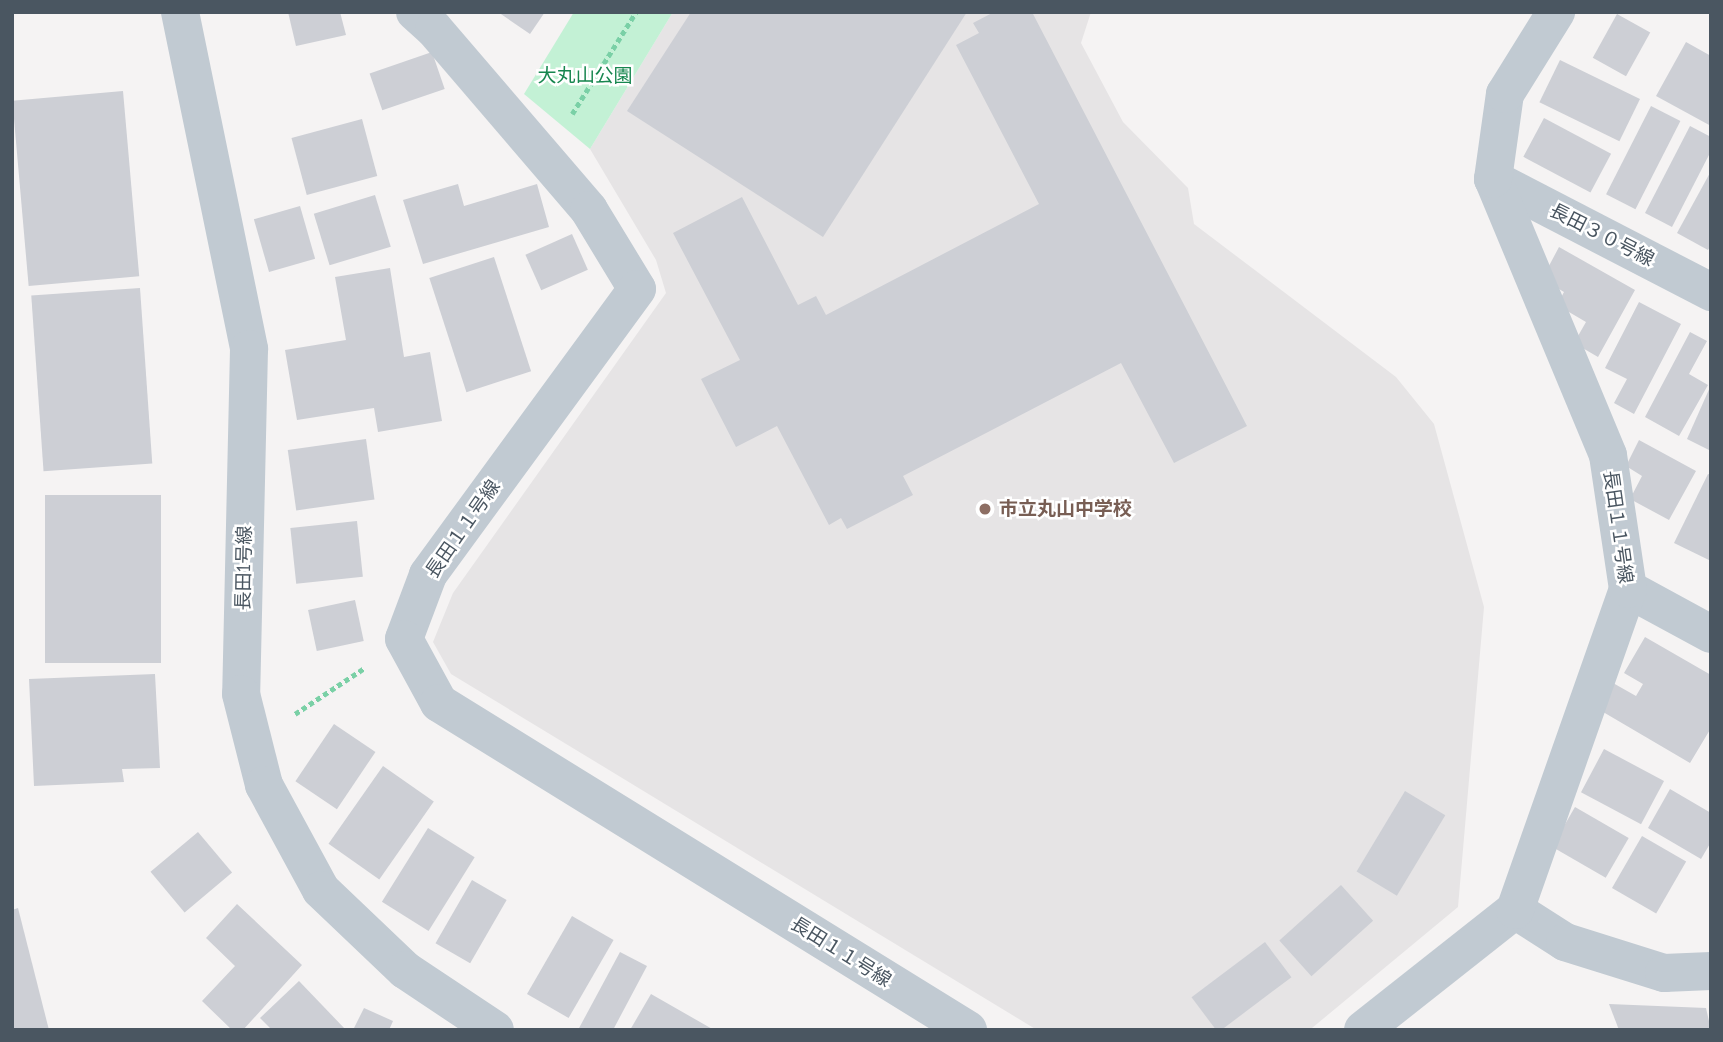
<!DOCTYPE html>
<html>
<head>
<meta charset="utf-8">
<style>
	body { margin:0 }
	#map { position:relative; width:1723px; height:1042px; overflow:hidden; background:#f5f3f3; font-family:"PT Sans Narrow","Noto Sans JP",sans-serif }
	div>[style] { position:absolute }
	.education>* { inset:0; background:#e6e4e5 }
	.green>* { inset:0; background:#c3f1d5 }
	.building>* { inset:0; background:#cdcfd5; transform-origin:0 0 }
	.path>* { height:4.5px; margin-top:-2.25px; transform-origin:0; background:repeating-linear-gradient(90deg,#7ad0a6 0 5px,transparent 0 8.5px) }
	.minor>* { height:38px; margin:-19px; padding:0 19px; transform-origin:19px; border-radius:19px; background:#c1cad2 }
	.tertiary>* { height:38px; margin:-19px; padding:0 19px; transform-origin:19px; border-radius:19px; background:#c1cad2 }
	.dots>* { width:19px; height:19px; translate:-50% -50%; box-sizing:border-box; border:4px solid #fff; border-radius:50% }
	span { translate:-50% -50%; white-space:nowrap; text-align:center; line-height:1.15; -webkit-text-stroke:5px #fff; paint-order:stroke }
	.park-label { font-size:19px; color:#17864f }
	.street-label { font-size:19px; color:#4a5661 }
	.education-label { font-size:19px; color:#785e54; font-weight:700 }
	.left { translate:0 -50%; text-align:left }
	.frame { position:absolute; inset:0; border:14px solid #4a5661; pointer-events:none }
</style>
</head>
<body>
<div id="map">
	<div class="education">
		<i style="clip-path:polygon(673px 12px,1091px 12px,1081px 43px,1123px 122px,1188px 188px,1194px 224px,1396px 377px,1434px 424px,1484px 607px,1458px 907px,1312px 1028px,1037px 1030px,451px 674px,433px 642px,453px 593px,666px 293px,656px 260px,590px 149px)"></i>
	</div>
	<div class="green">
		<i style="clip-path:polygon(574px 12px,673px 12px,590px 149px,524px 94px)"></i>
	</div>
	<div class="building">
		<i style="clip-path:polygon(288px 12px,340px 12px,346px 35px,296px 46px)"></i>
		<i style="clip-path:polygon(498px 12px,545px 12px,530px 34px)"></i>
		<i style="clip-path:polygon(691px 12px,967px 12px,823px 237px,627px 111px)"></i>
		<i style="clip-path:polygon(994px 12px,1032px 12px,1247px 426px,1174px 463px,1121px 363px,903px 476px,913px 495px,847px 529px,841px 518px,829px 525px,777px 426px,736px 447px,701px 379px,740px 360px,673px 233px,742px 197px,798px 305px,816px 296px,826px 315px,1039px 204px,956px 45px,979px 33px,973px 23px)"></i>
		<i style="left:1617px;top:14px;width:38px;height:50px;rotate:29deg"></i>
		<i style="clip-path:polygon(1686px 42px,1711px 56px,1711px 126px,1656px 96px)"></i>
		<i style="left:432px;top:52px;width:39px;height:66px;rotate:71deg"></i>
		<i style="left:1560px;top:60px;width:89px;height:47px;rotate:26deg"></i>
		<i style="left:123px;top:91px;width:186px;height:111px;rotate:85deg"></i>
		<i style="left:1651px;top:106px;width:33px;height:99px;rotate:27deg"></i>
		<i style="left:1544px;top:118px;width:76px;height:44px;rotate:28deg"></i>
		<i style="left:362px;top:119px;width:59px;height:73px;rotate:75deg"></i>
		<i style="clip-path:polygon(1690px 126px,1711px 137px,1711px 151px,1672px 227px,1645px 213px)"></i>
		<i style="clip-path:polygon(1711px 171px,1711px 245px,1708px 250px,1677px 233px)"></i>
		<i style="clip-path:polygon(458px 184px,464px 206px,537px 184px,549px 227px,423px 264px,403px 200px)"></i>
		<i style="left:375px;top:195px;width:54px;height:64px;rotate:73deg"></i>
		<i style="left:300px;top:206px;width:55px;height:48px;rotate:74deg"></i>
		<i style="left:572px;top:234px;width:39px;height:51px;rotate:66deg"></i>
		<i style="clip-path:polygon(1559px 247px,1635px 290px,1598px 357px,1574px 343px,1586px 322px,1557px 305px,1564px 292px,1542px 279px)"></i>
		<i style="left:494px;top:257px;width:120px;height:68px;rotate:72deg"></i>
		<i style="clip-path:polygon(390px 268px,404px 357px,430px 352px,442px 421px,378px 432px,374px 408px,297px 420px,285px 350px,346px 340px,335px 277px)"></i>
		<i style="left:140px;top:288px;width:176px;height:109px;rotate:86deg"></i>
		<i style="clip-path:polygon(1639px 302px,1681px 324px,1634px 414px,1614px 403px,1627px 379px,1605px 368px)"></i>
		<i style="clip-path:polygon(1690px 332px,1707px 341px,1689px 374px,1708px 385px,1679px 436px,1645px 417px)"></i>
		<i style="clip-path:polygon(1711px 385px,1711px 451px,1687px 439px)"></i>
		<i style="left:366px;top:439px;width:61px;height:79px;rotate:82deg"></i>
		<i style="clip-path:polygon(1639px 440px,1696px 471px,1669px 520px,1630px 499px,1642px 476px,1626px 466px)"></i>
		<i style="clip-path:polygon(1708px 474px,1711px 475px,1711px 561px,1674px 543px)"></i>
		<i style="left:45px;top:495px;width:116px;height:168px"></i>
		<i style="left:357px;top:521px;width:56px;height:67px;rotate:84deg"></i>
		<i style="left:355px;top:600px;width:42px;height:48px;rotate:78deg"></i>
		<i style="clip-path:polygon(1645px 637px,1711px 675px,1711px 728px,1690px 763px,1598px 709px,1613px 683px,1636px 696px,1643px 684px,1624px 673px)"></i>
		<i style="clip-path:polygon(155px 674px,160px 768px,122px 769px,124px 782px,34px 786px,29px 679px)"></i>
		<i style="left:334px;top:724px;width:50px;height:69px;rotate:34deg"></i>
		<i style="left:1604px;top:749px;width:68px;height:49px;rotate:28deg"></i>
		<i style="left:383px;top:766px;width:62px;height:95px;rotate:35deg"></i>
		<i style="clip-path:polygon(1670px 789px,1711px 813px,1711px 842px,1701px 859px,1648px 828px)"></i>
		<i style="left:1405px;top:791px;width:47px;height:94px;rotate:31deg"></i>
		<i style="left:1575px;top:807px;width:62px;height:46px;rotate:30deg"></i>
		<i style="left:428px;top:828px;width:55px;height:87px;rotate:32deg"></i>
		<i style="left:198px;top:832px;width:53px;height:62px;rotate:50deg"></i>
		<i style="left:1642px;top:836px;width:51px;height:60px;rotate:30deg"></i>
		<i style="left:472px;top:880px;width:40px;height:73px;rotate:30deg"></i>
		<i style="left:1341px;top:885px;width:48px;height:83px;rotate:48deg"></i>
		<i style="clip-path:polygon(237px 904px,302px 965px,243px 1030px,232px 1030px,202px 1001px,235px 966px,206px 938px)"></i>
		<i style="clip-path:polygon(18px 908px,49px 1030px,12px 1030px,12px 910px)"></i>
		<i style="left:572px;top:916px;width:48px;height:90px;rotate:30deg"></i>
		<i style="left:1265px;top:942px;width:44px;height:92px;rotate:53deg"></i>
		<i style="clip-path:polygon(620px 952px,647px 966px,613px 1030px,578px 1030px)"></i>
		<i style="clip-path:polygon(299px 981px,346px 1030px,272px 1030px,260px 1018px)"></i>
		<i style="clip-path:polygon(651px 994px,714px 1030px,630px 1030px)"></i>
		<i style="clip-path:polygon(1609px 1004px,1706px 1008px,1711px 1030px,1619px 1030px)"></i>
		<i style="clip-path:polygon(364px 1008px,393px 1021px,389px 1030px,353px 1030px)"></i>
	</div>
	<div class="path">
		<i style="left:572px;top:114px;width:120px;rotate:-57.9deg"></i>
		<i style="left:295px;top:714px;width:82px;rotate:-33.5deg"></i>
	</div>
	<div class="minor">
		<i style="left:415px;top:12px;width:25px;rotate:42deg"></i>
		<i style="left:434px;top:29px;width:238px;rotate:49.4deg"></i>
		<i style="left:589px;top:210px;width:92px;rotate:58.7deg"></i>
		<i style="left:637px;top:289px;width:354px;rotate:126.2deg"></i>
		<i style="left:428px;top:575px;width:68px;rotate:110.6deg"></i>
		<i style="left:404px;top:639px;width:73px;rotate:61.3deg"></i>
		<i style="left:439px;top:703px;width:622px;rotate:31.72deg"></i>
		<i style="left:1493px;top:179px;width:246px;rotate:27.4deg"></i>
		<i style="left:1628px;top:589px;width:94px;rotate:28.5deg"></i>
		<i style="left:1515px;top:910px;width:59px;rotate:32.6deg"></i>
		<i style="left:1565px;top:942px;width:104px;rotate:17.4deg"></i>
		<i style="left:1664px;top:973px;width:47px;rotate:-2.4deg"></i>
		<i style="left:1363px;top:1030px;width:194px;rotate:-38.3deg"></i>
		<i style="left:1515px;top:910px;width:340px;rotate:-70.6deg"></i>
		<i style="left:1628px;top:589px;width:135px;rotate:-98.5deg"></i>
		<i style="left:1608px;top:455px;width:299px;rotate:-112.6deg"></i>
		<i style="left:1493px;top:179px;width:86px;rotate:-82deg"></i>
		<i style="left:1505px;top:94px;width:97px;rotate:-58.1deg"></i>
	</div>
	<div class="tertiary">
		<i style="left:180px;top:12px;width:344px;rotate:78.4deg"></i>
		<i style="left:249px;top:349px;width:345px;rotate:91.3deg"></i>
		<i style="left:241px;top:694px;width:94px;rotate:75.8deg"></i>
		<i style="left:264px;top:785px;width:119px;rotate:61.5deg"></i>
		<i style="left:321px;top:890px;width:116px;rotate:43.6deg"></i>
		<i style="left:405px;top:970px;width:108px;rotate:33.7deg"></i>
	</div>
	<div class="dots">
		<i style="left:985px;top:509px;background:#8d6e63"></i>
	</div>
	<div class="park-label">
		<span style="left:585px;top:76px">大丸山公園</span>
	</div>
	<div class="street-label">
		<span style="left:1602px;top:235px;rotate:27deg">長田３０号線</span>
		<span style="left:1618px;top:527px;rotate:82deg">長田１１号線</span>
		<span style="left:463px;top:529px;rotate:-55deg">長田１１号線</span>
		<span style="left:244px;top:568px;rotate:-89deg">長田1号線</span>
		<span style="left:841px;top:952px;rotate:32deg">長田１１号線</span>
	</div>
	<div class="education-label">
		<span class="left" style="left:999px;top:509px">市立丸山中学校</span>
	</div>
	<div class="frame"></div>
</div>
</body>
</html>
